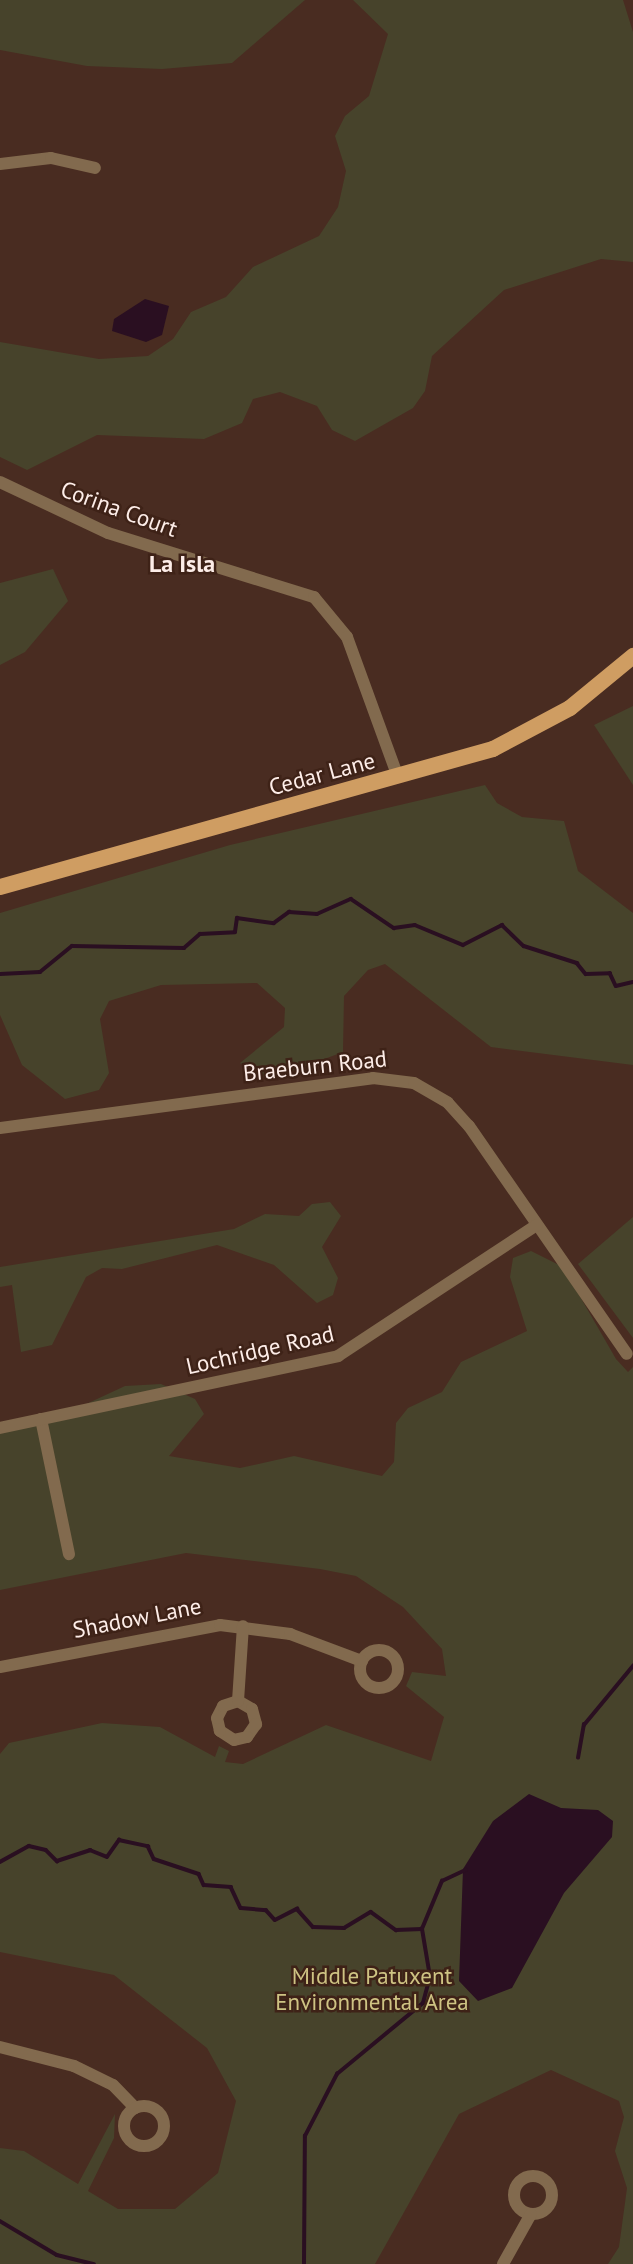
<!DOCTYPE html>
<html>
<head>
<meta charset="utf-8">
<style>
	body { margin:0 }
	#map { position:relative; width:633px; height:2264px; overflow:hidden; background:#492c21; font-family:"PT Sans",sans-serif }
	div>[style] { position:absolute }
	.green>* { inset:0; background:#47432b }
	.water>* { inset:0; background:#2a0f21 }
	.stream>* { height:3.5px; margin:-1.75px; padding:0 1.75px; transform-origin:1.75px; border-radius:1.75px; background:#2a0f21 }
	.minor>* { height:12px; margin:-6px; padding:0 6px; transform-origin:6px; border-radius:6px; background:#826a4e }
	.minor>.ring { margin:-6px; padding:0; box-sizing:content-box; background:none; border:12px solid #826a4e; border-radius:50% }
	.major>* { height:16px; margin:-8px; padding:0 8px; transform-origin:8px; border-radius:8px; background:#cf9d62 }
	span { translate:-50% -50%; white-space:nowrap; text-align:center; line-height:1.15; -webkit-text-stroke:5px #3e2217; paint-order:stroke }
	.street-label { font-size:23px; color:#fdede8 }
	.park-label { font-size:23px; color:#cec383 }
	.neighbourhood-label { font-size:24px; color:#fdede8; font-weight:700 }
</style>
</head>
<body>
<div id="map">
	<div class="green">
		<i style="clip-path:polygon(0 0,305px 0,232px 63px,162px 69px,87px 66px,0 50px)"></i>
		<i style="clip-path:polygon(353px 0,623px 0,633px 32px,633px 262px,601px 259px,504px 290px,432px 356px,425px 391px,413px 408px,355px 441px,332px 430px,317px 406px,280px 392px,253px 399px,242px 423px,204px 439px,97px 435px,27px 470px,0 457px,0 342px,99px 359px,148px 356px,173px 339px,191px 312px,226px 297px,253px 267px,319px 236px,338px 207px,346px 171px,335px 136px,345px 116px,369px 96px,388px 34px)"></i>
		<i style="clip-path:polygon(53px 569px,68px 601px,25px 652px,0 665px,0 583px)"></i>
		<i style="clip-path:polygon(633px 706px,633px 785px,594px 725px)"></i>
		<i style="clip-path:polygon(485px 785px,497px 803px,522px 817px,564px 821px,578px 871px,633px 913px,633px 1065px,491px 1047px,385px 964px,368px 970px,344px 996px,343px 1052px,274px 1078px,255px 1076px,240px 1063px,284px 1027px,285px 1008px,257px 983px,161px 985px,109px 1001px,100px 1019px,109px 1073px,99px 1090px,65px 1099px,22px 1065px,0 1015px,0 913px,230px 845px)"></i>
		<i style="clip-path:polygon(330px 1202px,341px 1216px,322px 1247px,338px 1278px,333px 1295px,317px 1303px,274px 1265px,217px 1245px,122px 1269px,102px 1268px,86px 1277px,52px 1345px,21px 1352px,12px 1285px,0 1287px,0 1267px,234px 1229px,265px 1214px,299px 1216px,312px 1204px)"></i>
		<i style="clip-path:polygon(633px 1217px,633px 1338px,578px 1264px)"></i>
		<i style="clip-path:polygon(531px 1251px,563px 1267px,616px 1359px,628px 1372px,633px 1367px,633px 2264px,608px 2264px,619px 2247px,627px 2188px,615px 2151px,624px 2117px,619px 2101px,551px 2070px,459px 2114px,375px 2264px,0 2264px,0 2148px,24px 2151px,78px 2184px,115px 2114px,114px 2138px,88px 2191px,118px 2209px,175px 2209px,218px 2173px,236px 2101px,207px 2048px,114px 1975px,0 1952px,0 1754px,9px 1743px,102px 1723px,160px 1727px,215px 1757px,219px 1746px,229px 1751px,225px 1762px,243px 1764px,326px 1725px,431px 1761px,444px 1717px,406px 1686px,412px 1672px,446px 1676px,442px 1649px,403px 1607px,356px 1576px,320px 1569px,186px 1553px,0 1590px,0 1431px,41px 1425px,125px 1386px,161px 1384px,195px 1399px,204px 1414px,169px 1456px,240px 1468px,294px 1456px,382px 1476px,394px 1462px,396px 1423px,408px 1408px,442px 1392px,461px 1362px,527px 1331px,510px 1277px,513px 1258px)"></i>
	</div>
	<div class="water">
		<i style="clip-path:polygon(145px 299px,169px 306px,162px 335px,146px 342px,112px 331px,114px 319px)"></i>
		<i style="clip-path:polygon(529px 1794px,561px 1808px,598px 1810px,613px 1821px,612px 1837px,564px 1893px,512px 1988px,478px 2001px,459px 1981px,463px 1869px,493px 1821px)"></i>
	</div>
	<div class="stream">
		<i style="left:0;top:974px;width:40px;rotate:-2.9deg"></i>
		<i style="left:40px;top:972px;width:41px;rotate:-39.1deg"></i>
		<i style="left:72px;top:946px;width:112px;rotate:1deg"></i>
		<i style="left:184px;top:948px;width:21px;rotate:-41deg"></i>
		<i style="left:200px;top:934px;width:35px;rotate:-3deg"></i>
		<i style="left:235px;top:932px;width:14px;rotate:-82deg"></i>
		<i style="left:237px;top:918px;width:37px;rotate:8deg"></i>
		<i style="left:274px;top:923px;width:19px;rotate:-36deg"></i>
		<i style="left:289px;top:912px;width:28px;rotate:4deg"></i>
		<i style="left:317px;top:914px;width:37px;rotate:-24deg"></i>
		<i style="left:351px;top:899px;width:52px;rotate:34deg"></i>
		<i style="left:394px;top:928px;width:21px;rotate:-8deg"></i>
		<i style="left:415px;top:925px;width:52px;rotate:22.6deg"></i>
		<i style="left:463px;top:945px;width:44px;rotate:-27.1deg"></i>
		<i style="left:502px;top:925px;width:30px;rotate:44deg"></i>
		<i style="left:524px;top:946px;width:56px;rotate:17.8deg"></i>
		<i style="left:577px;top:963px;width:14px;rotate:51deg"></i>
		<i style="left:586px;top:974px;width:24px;rotate:-2deg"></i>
		<i style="left:610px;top:973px;width:14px;rotate:65deg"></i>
		<i style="left:616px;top:986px;width:17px;rotate:-13deg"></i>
		<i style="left:578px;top:1758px;width:34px;rotate:-80deg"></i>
		<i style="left:584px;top:1725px;width:77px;rotate:-50.3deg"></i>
		<i style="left:0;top:1862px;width:33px;rotate:-29deg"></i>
		<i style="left:29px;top:1846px;width:17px;rotate:13deg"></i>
		<i style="left:46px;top:1850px;width:16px;rotate:45deg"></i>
		<i style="left:57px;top:1861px;width:35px;rotate:-18deg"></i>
		<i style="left:90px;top:1850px;width:18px;rotate:22deg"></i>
		<i style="left:107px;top:1857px;width:21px;rotate:-55deg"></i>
		<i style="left:119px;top:1840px;width:30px;rotate:12deg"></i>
		<i style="left:148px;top:1846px;width:14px;rotate:65deg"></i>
		<i style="left:154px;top:1859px;width:47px;rotate:18.4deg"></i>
		<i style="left:199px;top:1874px;width:12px;rotate:66deg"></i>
		<i style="left:204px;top:1885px;width:27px;rotate:4deg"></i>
		<i style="left:231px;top:1887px;width:23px;rotate:65deg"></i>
		<i style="left:241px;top:1908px;width:25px;rotate:5deg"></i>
		<i style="left:266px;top:1910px;width:13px;rotate:48deg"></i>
		<i style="left:275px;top:1920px;width:25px;rotate:-27deg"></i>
		<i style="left:297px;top:1909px;width:24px;rotate:48deg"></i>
		<i style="left:313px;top:1927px;width:31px;rotate:2deg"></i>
		<i style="left:344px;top:1928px;width:31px;rotate:-31deg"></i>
		<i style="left:371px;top:1912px;width:31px;rotate:36deg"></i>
		<i style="left:396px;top:1930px;width:26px;rotate:-2deg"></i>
		<i style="left:0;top:2221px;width:66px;rotate:30.8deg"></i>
		<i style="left:57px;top:2255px;width:38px;rotate:14deg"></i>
		<i style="left:304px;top:2264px;width:128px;rotate:-89.6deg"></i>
		<i style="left:305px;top:2136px;width:70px;rotate:-62.7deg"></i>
		<i style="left:337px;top:2074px;width:112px;rotate:-39.5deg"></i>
		<i style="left:423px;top:2003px;width:27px;rotate:-75deg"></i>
		<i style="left:430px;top:1977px;width:49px;rotate:-99.5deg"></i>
		<i style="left:422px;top:1929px;width:52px;rotate:-67.4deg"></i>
		<i style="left:442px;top:1881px;width:26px;rotate:-25deg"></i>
	</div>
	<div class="minor">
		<i style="left:0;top:164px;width:51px;rotate:-6.7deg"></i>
		<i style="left:51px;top:158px;width:45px;rotate:12.8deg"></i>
		<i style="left:0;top:482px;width:119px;rotate:25.3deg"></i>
		<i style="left:108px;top:533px;width:216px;rotate:17.3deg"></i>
		<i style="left:314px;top:597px;width:52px;rotate:50.5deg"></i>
		<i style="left:347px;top:637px;width:149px;rotate:70deg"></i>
		<i style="left:0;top:1128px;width:376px;rotate:-7.6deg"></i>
		<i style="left:373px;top:1078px;width:41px;rotate:7deg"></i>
		<i style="left:414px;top:1083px;width:39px;rotate:30deg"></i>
		<i style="left:448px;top:1103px;width:31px;rotate:48deg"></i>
		<i style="left:469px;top:1126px;width:277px;rotate:55.3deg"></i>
		<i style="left:41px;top:1419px;width:138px;rotate:78.3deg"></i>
		<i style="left:0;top:1428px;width:346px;rotate:-12deg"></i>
		<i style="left:338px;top:1356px;width:238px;rotate:-33.4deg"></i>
		<i class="ring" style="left:360px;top:1650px;width:26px;height:26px"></i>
		<i style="left:0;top:1667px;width:224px;rotate:-10.8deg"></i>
		<i style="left:220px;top:1625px;width:71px;rotate:7.3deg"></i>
		<i style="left:290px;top:1634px;width:77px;rotate:20.6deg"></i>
		<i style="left:238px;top:1701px;width:16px;rotate:30deg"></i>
		<i style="left:252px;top:1709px;width:16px;rotate:75deg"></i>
		<i style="left:256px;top:1724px;width:16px;rotate:125deg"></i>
		<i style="left:247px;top:1737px;width:13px;rotate:167deg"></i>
		<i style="left:234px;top:1740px;width:17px;rotate:-147deg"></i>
		<i style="left:220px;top:1731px;width:13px;rotate:-103deg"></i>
		<i style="left:217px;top:1718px;width:13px;rotate:-63deg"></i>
		<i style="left:223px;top:1706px;width:16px;rotate:-18deg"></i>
		<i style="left:238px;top:1701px;width:75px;rotate:-86.2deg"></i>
		<i style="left:0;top:2047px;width:76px;rotate:14.4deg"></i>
		<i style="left:74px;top:2066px;width:43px;rotate:26deg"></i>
		<i style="left:113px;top:2085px;width:32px;rotate:46deg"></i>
		<i class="ring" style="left:124px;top:2106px;width:28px;height:28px"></i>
		<i class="ring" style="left:514px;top:2176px;width:26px;height:26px"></i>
		<i style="left:503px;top:2264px;width:57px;rotate:-60.8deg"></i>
	</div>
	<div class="major">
		<i style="left:0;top:887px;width:512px;rotate:-15.64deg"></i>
		<i style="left:493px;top:749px;width:87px;rotate:-28deg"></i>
		<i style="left:570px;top:708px;width:82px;rotate:-39.5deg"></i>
	</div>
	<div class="street-label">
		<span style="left:119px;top:509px;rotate:20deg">Corina Court</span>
		<span style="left:322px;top:774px;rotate:-15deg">Cedar Lane</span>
		<span style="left:315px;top:1066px;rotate:-6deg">Braeburn Road</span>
		<span style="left:260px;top:1350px;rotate:-13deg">Lochridge Road</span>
		<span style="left:137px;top:1618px;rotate:-11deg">Shadow Lane</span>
	</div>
	<div class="park-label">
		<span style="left:372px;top:1989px">Middle Patuxent<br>Environmental Area</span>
	</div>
	<div class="neighbourhood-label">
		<span style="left:182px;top:564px">La Isla</span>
	</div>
</div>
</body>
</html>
